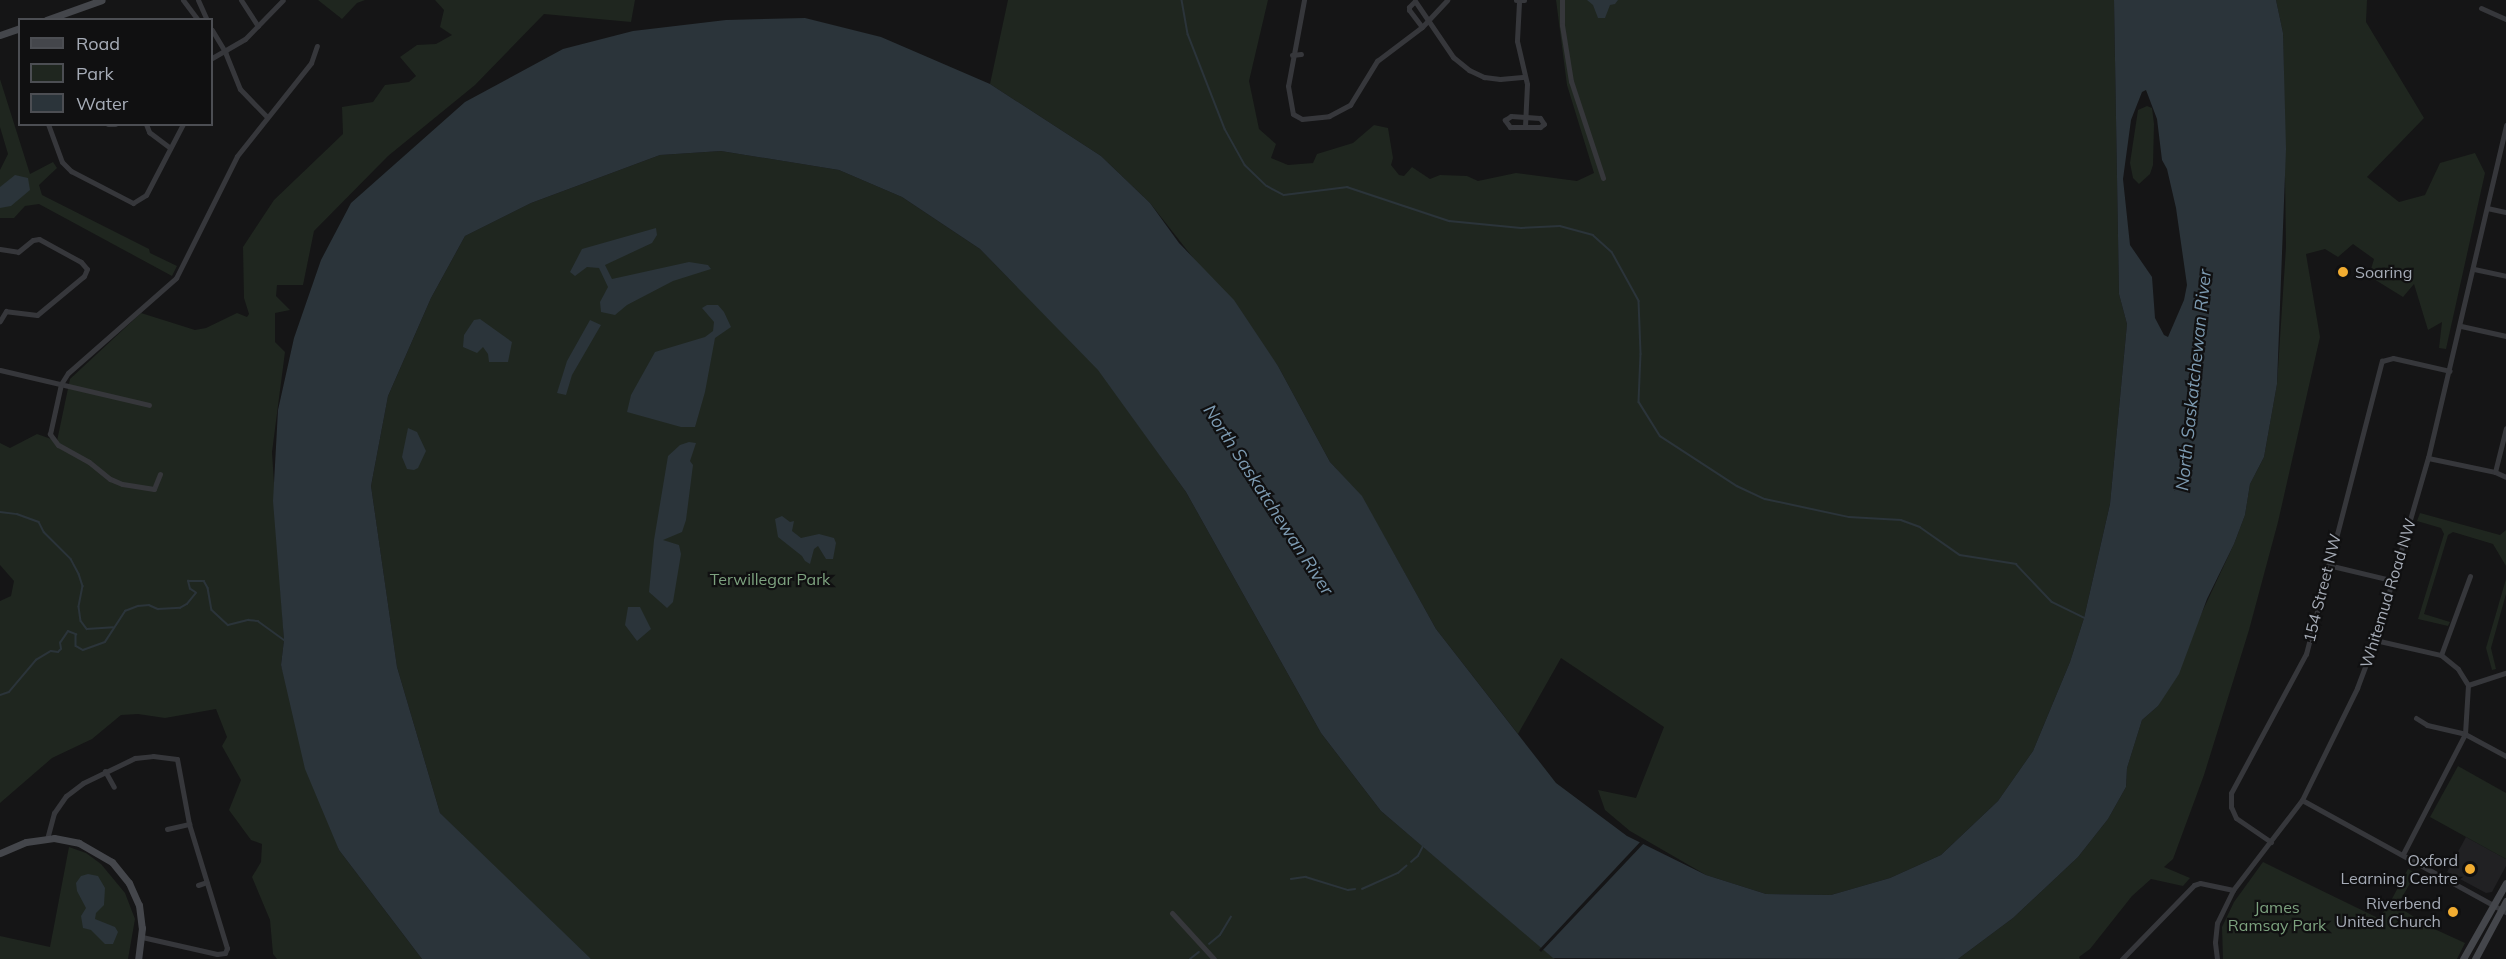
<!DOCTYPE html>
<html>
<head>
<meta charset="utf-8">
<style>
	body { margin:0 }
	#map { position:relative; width:2506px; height:959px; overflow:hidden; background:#151516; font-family:Mulish,sans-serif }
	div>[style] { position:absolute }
	.built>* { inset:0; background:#212123 }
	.green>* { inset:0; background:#1f261f }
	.water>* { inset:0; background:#2b343a }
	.pier>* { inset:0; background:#151516 }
	.stream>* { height:1.5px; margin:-0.75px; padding:0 0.75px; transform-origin:0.75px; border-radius:0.75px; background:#2b343a }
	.street>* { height:5px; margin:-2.5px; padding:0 2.5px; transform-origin:2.5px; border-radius:2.5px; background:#36373b }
	.secondary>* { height:7px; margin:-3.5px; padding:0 3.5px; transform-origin:3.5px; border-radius:3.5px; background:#44464b }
	.dots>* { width:16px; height:16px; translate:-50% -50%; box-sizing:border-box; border:3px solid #101011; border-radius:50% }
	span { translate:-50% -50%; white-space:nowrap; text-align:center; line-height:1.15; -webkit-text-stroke:4.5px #101011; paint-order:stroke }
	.poi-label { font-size:16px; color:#a6acb7 }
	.left { translate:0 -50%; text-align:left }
	.right { translate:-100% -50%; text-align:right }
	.park-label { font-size:16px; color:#7da27f }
	.street-label { font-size:16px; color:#a6acb7 }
	.water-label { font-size:18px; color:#7d9bb2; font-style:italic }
	.legend { position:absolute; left:18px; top:18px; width:195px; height:108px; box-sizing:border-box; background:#101011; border:2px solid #4c4e53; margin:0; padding:8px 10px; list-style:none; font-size:18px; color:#a6acb7 }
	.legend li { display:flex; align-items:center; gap:12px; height:30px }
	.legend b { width:30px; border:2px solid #4c4e53 }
</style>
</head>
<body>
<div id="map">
	<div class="built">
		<i style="clip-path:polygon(2466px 837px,2506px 859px,2506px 866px,2492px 892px,2486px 893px,2447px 872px)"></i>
	</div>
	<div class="green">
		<i style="clip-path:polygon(318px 0,365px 0,357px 3px,342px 19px)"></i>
		<i style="clip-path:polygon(435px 0,635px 0,631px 22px,544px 14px,475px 85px,388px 156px,314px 231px,303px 285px,277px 285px,276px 296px,290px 310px,275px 313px,275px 342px,285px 352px,272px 452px,284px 640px,281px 665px,339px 850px,422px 959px,277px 959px,273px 954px,270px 920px,252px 877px,261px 862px,262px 844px,251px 840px,229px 810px,241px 780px,222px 746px,227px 737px,216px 709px,165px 718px,138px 714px,121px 715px,92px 739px,52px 758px,0 803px,0 601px,11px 596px,14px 581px,0 565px,0 443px,10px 448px,37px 434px,57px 441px,70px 379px,141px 313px,195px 330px,206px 328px,237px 313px,247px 317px,249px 314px,244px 298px,243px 247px,274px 200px,343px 134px,342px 107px,373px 102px,385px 85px,409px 82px,416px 76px,400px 57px,417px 45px,436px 44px,452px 35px,440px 27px,444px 10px)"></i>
		<i style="clip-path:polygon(1008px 0,1268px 0,1249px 81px,1259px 129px,1276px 144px,1271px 158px,1288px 165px,1313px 163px,1317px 154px,1353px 143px,1374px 125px,1388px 128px,1393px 158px,1391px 165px,1399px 175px,1404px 176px,1412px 167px,1430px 179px,1440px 175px,1467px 176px,1478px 181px,1516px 173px,1577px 181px,1594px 173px,1567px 85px,1556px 0,2114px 0,2119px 294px,2127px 324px,2110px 504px,2084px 618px,2070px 662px,2033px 751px,1998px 801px,1941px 855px,1890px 878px,1831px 895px,1766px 894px,1706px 875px,1630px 831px,1605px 810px,1598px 790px,1636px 798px,1664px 727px,1561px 658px,1518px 734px,1436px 629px,1362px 497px,1330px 462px,1278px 366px,1150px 203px,1101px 156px,990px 84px)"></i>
		<i style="clip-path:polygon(2276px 0,2367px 0,2366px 22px,2424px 118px,2367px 177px,2399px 202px,2425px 195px,2440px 163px,2475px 153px,2485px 173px,2446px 349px,2439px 348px,2442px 322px,2428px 330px,2414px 284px,2403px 297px,2369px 276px,2374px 259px,2353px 244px,2338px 257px,2325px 249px,2306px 254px,2320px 337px,2278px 522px,2249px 630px,2204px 775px,2173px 859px,2164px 867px,2190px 878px,2183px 886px,2151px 879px,2132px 896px,2090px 949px,2079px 957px,2080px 959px,1958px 959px,2013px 918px,2078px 857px,2108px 819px,2126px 787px,2127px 768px,2142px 720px,2158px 706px,2234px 544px,2245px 515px,2250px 484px,2264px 457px,2277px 384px,2286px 247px,2283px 33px)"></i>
		<i style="clip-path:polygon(0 79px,30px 174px,53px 162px,57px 168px,39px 185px,42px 195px,149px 249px,150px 253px,177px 266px,172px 276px,39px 204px,25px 206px,14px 218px,0 218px,0 170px,8px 154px,0 127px)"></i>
		<i style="clip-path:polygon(2147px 106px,2152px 108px,2154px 124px,2153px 165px,2150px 174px,2139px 184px,2133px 178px,2130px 163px,2138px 110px)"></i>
		<i style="clip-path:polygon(721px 151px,839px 170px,902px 197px,980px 249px,1099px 370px,1186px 492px,1321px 733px,1381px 811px,1555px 959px,591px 959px,583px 954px,440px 813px,397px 667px,371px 486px,388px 396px,431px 298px,465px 236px,531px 203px,660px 155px)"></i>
		<i style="clip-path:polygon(2420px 513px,2500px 535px,2506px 530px,2506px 566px,2493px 544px,2453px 532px,2448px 535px,2424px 614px,2450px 622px,2448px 626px,2418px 619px,2444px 534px,2441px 528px,2417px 521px)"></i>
		<i style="clip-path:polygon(2506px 579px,2506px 594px,2491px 648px,2496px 669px,2492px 670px,2486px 648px)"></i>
		<i style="clip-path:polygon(2458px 766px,2506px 793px,2506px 859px,2430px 817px)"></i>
		<i style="clip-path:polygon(69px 847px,86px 853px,101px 864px,125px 893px,135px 919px,128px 959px,0 959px,0 936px,50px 947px)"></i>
		<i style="clip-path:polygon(2263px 862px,2378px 918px,2387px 908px,2408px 869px,2416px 873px,2397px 906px,2430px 927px,2465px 943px,2457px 959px,2223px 959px,2222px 927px,2234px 902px)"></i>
	</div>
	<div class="water">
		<i style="clip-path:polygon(1587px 0,1618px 0,1615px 4px,1610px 5px,1605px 18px,1598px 18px,1593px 5px)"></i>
		<i style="clip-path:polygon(evenodd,2114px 0,2276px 0,2283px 33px,2286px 149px,2277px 384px,2264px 457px,2250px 484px,2245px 515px,2234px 544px,2207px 599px,2179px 674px,2158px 706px,2142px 720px,2127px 768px,2126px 787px,2108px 819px,2078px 857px,2013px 918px,1958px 959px,1553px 958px,1381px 811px,1321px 733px,1186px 492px,1098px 370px,980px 249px,902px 197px,839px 170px,721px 151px,660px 155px,531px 203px,465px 236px,431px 298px,388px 396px,371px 486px,397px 667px,440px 813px,591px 959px,422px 959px,339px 850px,305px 769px,281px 665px,284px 640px,273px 501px,278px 410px,294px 338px,321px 260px,351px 203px,465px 102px,563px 49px,633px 31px,726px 20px,805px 18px,881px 37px,990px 84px,1101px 156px,1150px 203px,1179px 243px,1234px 300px,1278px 366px,1330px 462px,1362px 496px,1436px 629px,1556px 783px,1627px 836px,1706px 875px,1766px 894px,1831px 895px,1890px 878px,1941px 855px,1998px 801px,2033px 751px,2070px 662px,2084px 618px,2110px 504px,2127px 324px,2119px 294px,2114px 0,2146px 90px,2157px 119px,2162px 160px,2167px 169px,2176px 208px,2187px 285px,2184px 300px,2168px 337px,2164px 335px,2155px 318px,2152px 277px,2130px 245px,2123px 179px,2131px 120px,2142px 92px,2146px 90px)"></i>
		<i style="clip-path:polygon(15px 175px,28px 178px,30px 190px,11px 206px,0 208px,0 187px)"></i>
		<i style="clip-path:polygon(656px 228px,657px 235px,652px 243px,605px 265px,612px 279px,689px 262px,708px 265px,711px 269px,673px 281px,627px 305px,615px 315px,601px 312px,600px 302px,608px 287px,599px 268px,587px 267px,575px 276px,570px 272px,582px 249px)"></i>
		<i style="clip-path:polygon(707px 305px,718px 305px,724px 312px,731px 327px,715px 338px,705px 392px,695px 427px,681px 427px,627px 412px,631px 395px,655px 352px,705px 337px,713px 331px,714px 322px,702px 308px)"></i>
		<i style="clip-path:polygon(480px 319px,512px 342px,508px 362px,489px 362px,488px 354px,483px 347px,477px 353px,463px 347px,464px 335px,474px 320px)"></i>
		<i style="clip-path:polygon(590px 320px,601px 325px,572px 375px,566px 395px,557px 393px,567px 361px)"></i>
		<i style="clip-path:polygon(408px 428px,417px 432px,426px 451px,418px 468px,414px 470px,407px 469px,402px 457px)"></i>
		<i style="clip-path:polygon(689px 442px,696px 443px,690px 461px,693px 465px,686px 520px,682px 532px,663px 540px,679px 545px,681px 554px,673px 602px,667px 608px,649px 592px,654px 540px,668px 456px,680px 445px)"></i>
		<i style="clip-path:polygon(782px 516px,790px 522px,794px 521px,792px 531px,801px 538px,819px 534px,834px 538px,836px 543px,833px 559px,826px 559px,818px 546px,814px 549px,810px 564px,805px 561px,802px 556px,778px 537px,775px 519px)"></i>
		<i style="clip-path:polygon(628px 607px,640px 607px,651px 629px,637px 641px,625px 625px)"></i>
		<i style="clip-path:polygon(88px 874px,98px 876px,105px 888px,104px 905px,96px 913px,95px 919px,115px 927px,118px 932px,113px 944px,105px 944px,91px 930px,83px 928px,81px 916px,86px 908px,77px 891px,76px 883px,81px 876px)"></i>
	</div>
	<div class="pier">
		<i style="clip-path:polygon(1642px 840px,1645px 842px,1541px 952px,1539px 950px)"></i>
	</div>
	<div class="stream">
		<i style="left:1182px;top:0;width:35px;rotate:80deg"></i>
		<i style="left:1188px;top:34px;width:102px;rotate:68.7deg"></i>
		<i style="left:1225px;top:129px;width:41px;rotate:60.9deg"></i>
		<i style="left:1245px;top:165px;width:30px;rotate:44deg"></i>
		<i style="left:1267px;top:186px;width:19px;rotate:28deg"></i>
		<i style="left:1284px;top:195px;width:64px;rotate:-7.2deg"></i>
		<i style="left:1347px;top:187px;width:108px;rotate:18.4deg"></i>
		<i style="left:1449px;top:221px;width:72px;rotate:5.6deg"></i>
		<i style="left:1521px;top:228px;width:39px;rotate:-3deg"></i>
		<i style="left:1560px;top:226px;width:34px;rotate:15deg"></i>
		<i style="left:1593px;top:235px;width:25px;rotate:42deg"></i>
		<i style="left:1612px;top:252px;width:56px;rotate:61.1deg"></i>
		<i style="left:1639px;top:301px;width:53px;rotate:87.8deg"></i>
		<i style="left:1641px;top:354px;width:48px;rotate:92.4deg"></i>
		<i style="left:1639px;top:402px;width:40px;rotate:58deg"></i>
		<i style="left:1660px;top:436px;width:92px;rotate:33deg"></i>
		<i style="left:1737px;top:486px;width:31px;rotate:25deg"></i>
		<i style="left:1765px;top:499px;width:86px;rotate:12.1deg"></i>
		<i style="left:1849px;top:517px;width:52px;rotate:3.3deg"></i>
		<i style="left:1901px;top:520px;width:20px;rotate:20deg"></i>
		<i style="left:1920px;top:527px;width:49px;rotate:35deg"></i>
		<i style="left:1960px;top:555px;width:57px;rotate:9.1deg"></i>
		<i style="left:2016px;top:564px;width:52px;rotate:46.5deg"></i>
		<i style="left:2052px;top:602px;width:37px;rotate:26deg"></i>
		<i style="left:0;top:512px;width:17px;rotate:7deg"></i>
		<i style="left:17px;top:514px;width:23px;rotate:20deg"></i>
		<i style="left:39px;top:522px;width:11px;rotate:63deg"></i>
		<i style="left:44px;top:532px;width:38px;rotate:45deg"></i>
		<i style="left:71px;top:559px;width:17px;rotate:62deg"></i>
		<i style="left:79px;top:574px;width:13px;rotate:72deg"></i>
		<i style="left:83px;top:586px;width:21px;rotate:101deg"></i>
		<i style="left:79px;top:607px;width:14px;rotate:82deg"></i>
		<i style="left:81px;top:621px;width:10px;rotate:53deg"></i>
		<i style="left:87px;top:629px;width:26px;rotate:-4deg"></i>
		<i style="left:0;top:695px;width:9px;rotate:-18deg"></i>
		<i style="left:9px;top:692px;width:42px;rotate:-49.8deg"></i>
		<i style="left:36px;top:660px;width:17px;rotate:-31deg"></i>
		<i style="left:51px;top:651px;width:7px;rotate:8deg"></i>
		<i style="left:58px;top:652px;width:4px;rotate:-45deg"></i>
		<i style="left:61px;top:649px;width:6px;rotate:-99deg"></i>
		<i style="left:60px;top:643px;width:14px;rotate:-56deg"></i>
		<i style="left:68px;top:631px;width:9px;rotate:21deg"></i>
		<i style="left:76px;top:634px;width:12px;rotate:90deg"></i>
		<i style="left:76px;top:646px;width:8px;rotate:30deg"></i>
		<i style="left:83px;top:650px;width:23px;rotate:-20deg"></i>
		<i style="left:105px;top:642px;width:37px;rotate:-57deg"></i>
		<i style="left:125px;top:611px;width:14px;rotate:-21deg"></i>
		<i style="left:138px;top:606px;width:11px;rotate:-5deg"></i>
		<i style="left:149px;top:605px;width:10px;rotate:24deg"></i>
		<i style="left:158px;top:609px;width:22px;rotate:-3deg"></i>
		<i style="left:180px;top:608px;width:8px;rotate:-30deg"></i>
		<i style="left:187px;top:604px;width:14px;rotate:-51deg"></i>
		<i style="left:196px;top:593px;width:7px;rotate:-146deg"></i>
		<i style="left:190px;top:589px;width:8px;rotate:-104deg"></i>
		<i style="left:188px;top:581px;width:16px"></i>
		<i style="left:204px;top:581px;width:8px;rotate:60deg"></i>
		<i style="left:208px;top:588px;width:22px;rotate:80deg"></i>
		<i style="left:212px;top:610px;width:22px;rotate:43deg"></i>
		<i style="left:228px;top:625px;width:21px;rotate:-14deg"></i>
		<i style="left:248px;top:620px;width:10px;rotate:6deg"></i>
		<i style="left:258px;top:621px;width:32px;rotate:36deg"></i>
		<i style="left:1411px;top:862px;width:9px;rotate:-41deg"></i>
		<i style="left:1418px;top:856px;width:11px;rotate:-63deg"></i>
		<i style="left:1291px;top:879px;width:15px;rotate:-8deg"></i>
		<i style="left:1306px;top:877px;width:44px;rotate:17.2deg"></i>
		<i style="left:1348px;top:890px;width:7px;rotate:-8deg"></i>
		<i style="left:1362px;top:889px;width:39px;rotate:-24deg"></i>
		<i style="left:1398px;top:873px;width:11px;rotate:-41deg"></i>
		<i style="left:1209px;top:944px;width:14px;rotate:-39deg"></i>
		<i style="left:1220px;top:935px;width:21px;rotate:-59deg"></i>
		<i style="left:1190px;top:959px;width:11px;rotate:-38deg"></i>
	</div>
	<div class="street">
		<i style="left:183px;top:0;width:25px;rotate:53deg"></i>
		<i style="left:198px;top:0;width:22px;rotate:66deg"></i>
		<i style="left:241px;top:0;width:31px;rotate:57deg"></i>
		<i style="left:1304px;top:0;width:87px;rotate:100.5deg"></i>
		<i style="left:1288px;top:86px;width:28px;rotate:80deg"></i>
		<i style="left:1293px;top:114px;width:10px;rotate:29deg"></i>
		<i style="left:1302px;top:119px;width:27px;rotate:-6deg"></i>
		<i style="left:1329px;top:116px;width:24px;rotate:-28deg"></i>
		<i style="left:1350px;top:105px;width:52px;rotate:-58.5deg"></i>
		<i style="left:1377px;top:61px;width:56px;rotate:-37.1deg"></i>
		<i style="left:1422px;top:27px;width:37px;rotate:-47deg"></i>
		<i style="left:1516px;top:0;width:8px"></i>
		<i style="left:1562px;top:0;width:25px;rotate:90deg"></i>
		<i style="left:1562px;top:25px;width:57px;rotate:80.9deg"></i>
		<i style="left:1571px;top:81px;width:102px;rotate:71.7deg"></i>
		<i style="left:1519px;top:2px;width:39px;rotate:93deg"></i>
		<i style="left:1517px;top:41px;width:44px;rotate:76.9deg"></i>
		<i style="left:1527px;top:84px;width:43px;rotate:92.7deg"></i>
		<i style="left:2481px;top:8px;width:27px;rotate:24deg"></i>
		<i style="left:1422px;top:27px;width:21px;rotate:-127deg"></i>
		<i style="left:1409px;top:10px;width:3px;rotate:-90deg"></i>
		<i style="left:1409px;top:7px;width:8px;rotate:-45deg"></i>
		<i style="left:1415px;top:1px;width:68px;rotate:55.8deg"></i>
		<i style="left:1453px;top:57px;width:21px;rotate:39deg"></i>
		<i style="left:1469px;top:70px;width:17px;rotate:25deg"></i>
		<i style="left:1484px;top:77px;width:16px;rotate:7deg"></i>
		<i style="left:1500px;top:79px;width:25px;rotate:-5deg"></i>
		<i style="left:212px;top:30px;width:26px;rotate:59deg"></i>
		<i style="left:225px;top:52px;width:40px;rotate:68deg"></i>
		<i style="left:240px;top:89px;width:39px;rotate:46deg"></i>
		<i style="left:1292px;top:55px;width:9px;rotate:-6deg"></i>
		<i style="left:212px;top:58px;width:38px;rotate:-30deg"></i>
		<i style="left:245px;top:39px;width:54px;rotate:-45.7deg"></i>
		<i style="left:1511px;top:116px;width:29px;rotate:4deg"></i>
		<i style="left:1540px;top:118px;width:7px;rotate:56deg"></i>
		<i style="left:1544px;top:124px;width:5px;rotate:143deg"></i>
		<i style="left:1540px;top:127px;width:30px;rotate:180deg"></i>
		<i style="left:1510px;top:127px;width:9px;rotate:-126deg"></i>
		<i style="left:1505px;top:120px;width:7px;rotate:-34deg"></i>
		<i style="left:48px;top:124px;width:40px;rotate:69.8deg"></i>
		<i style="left:62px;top:162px;width:13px;rotate:45deg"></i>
		<i style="left:71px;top:171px;width:70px;rotate:27.3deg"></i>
		<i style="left:133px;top:203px;width:15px;rotate:-32deg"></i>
		<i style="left:146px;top:195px;width:80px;rotate:-62.5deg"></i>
		<i style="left:108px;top:124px;width:7px"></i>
		<i style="left:146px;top:124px;width:9px;rotate:69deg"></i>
		<i style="left:149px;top:132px;width:25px;rotate:37deg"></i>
		<i style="left:2487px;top:208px;width:19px;rotate:12deg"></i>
		<i style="left:0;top:249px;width:18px;rotate:9deg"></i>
		<i style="left:18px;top:252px;width:19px;rotate:-39deg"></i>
		<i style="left:33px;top:240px;width:6px;rotate:-9deg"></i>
		<i style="left:39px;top:239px;width:48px;rotate:28.7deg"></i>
		<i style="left:81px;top:262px;width:9px;rotate:49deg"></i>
		<i style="left:87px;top:269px;width:8px;rotate:113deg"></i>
		<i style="left:84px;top:276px;width:61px;rotate:140.3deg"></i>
		<i style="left:37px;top:315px;width:31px;rotate:-173deg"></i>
		<i style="left:6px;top:311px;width:12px;rotate:121deg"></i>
		<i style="left:2474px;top:269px;width:33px;rotate:12deg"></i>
		<i style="left:2461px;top:326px;width:46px;rotate:12.5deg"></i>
		<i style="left:0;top:370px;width:153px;rotate:13.2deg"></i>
		<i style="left:2428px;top:458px;width:68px;rotate:11.8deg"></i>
		<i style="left:2495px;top:472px;width:12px;rotate:24deg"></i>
		<i style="left:2495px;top:472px;width:45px;rotate:-76deg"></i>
		<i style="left:160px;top:474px;width:16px;rotate:112deg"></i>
		<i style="left:154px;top:489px;width:32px;rotate:-171deg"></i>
		<i style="left:122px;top:484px;width:13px;rotate:-157deg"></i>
		<i style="left:110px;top:479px;width:27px;rotate:-141deg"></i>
		<i style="left:89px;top:462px;width:35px;rotate:-151deg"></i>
		<i style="left:58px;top:445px;width:14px;rotate:-126deg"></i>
		<i style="left:50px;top:434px;width:51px;rotate:-77.6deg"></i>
		<i style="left:61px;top:384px;width:13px;rotate:-58deg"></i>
		<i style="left:68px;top:373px;width:144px;rotate:-41.3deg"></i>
		<i style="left:176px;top:278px;width:136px;rotate:-63.4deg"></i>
		<i style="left:237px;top:156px;width:119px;rotate:-51.5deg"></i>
		<i style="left:311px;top:63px;width:18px;rotate:-71deg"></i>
		<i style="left:2328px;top:565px;width:65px;rotate:13.4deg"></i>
		<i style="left:2375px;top:640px;width:68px;rotate:12.8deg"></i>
		<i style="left:2441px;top:655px;width:22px;rotate:39deg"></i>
		<i style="left:2458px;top:669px;width:19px;rotate:58deg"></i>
		<i style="left:2441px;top:655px;width:84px;rotate:-69.8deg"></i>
		<i style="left:2416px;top:718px;width:13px;rotate:32deg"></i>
		<i style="left:2427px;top:725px;width:39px;rotate:13deg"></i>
		<i style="left:2465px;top:734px;width:47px;rotate:28.2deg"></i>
		<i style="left:105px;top:771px;width:18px;rotate:61deg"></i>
		<i style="left:2302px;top:800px;width:233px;rotate:28.8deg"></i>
		<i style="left:167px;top:829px;width:23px;rotate:-13deg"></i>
		<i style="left:47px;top:839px;width:27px;rotate:-75deg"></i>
		<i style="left:54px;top:813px;width:21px;rotate:-55deg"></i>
		<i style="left:66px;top:796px;width:21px;rotate:-37deg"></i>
		<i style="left:83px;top:783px;width:58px;rotate:-25.7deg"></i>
		<i style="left:135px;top:758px;width:18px;rotate:-6deg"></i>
		<i style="left:153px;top:756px;width:24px;rotate:7deg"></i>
		<i style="left:177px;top:759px;width:66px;rotate:79.5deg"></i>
		<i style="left:189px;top:824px;width:130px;rotate:73deg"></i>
		<i style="left:227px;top:948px;width:5px;rotate:112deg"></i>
		<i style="left:225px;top:953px;width:8px;rotate:173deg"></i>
		<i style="left:217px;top:954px;width:77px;rotate:-167.2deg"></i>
		<i style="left:2271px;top:842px;width:42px;rotate:-145.6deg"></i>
		<i style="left:2236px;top:818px;width:12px;rotate:-114deg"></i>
		<i style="left:2231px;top:807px;width:14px;rotate:-90deg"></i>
		<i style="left:2231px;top:793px;width:158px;rotate:-61.7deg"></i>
		<i style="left:2306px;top:654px;width:303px;rotate:-75.5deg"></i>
		<i style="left:2382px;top:361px;width:11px;rotate:-15deg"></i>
		<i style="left:2393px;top:358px;width:58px;rotate:12.8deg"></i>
		<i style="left:2403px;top:854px;width:135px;rotate:-62.7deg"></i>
		<i style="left:2465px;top:734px;width:49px;rotate:-86.5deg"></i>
		<i style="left:2468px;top:685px;width:40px;rotate:-18deg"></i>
		<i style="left:198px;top:885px;width:9px;rotate:-18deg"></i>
		<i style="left:1172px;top:913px;width:62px;rotate:47.6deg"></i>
		<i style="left:2122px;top:959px;width:103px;rotate:-45.8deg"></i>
		<i style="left:2194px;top:885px;width:6px;rotate:-18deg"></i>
		<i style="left:2200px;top:883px;width:34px;rotate:12deg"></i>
		<i style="left:2233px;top:890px;width:113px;rotate:-52.5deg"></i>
		<i style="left:2302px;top:800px;width:125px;rotate:-63.8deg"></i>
		<i style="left:2357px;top:688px;width:51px;rotate:-69.4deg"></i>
		<i style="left:2375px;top:640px;width:190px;rotate:-73.8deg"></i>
		<i style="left:2428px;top:458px;width:342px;rotate:-76.8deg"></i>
		<i style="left:2217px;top:959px;width:17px;rotate:-97deg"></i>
		<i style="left:2215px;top:942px;width:19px;rotate:-84deg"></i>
		<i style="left:2217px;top:923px;width:37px;rotate:-64deg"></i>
	</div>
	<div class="secondary">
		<i style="left:46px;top:20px;width:59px;rotate:-19.7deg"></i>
		<i style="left:0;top:35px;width:21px;rotate:-19deg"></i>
		<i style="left:0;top:853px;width:28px;rotate:-23deg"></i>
		<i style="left:26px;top:842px;width:28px;rotate:-8deg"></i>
		<i style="left:54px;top:838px;width:25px;rotate:11deg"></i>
		<i style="left:79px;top:843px;width:38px;rotate:30deg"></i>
		<i style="left:112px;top:862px;width:27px;rotate:51deg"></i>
		<i style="left:129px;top:883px;width:24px;rotate:66deg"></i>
		<i style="left:139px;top:905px;width:23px;rotate:83deg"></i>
		<i style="left:142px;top:928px;width:31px;rotate:97deg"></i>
		<i style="left:2463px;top:959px;width:87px;rotate:-60.5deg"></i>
		<i style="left:2475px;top:959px;width:66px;rotate:-61.9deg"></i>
	</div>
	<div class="dots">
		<i style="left:2343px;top:272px;background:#f1ac31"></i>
		<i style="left:2470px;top:869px;background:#f1ac31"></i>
		<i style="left:2453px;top:912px;background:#f1ac31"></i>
	</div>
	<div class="poi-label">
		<span class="left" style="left:2355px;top:272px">Soaring</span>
		<span class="right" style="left:2458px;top:869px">Oxford<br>Learning Centre</span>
		<span class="right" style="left:2441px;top:912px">Riverbend<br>United Church</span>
	</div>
	<div class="park-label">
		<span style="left:770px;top:579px">Terwillegar Park</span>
		<span style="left:2277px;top:916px">James<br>Ramsay Park</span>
	</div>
	<div class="street-label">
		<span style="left:2322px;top:588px;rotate:-76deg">154 Street NW</span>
		<span style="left:2388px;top:593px;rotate:-73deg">Whitemud Road NW</span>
	</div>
	<div class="water-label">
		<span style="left:2194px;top:380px;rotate:-84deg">North Saskatchewan River</span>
		<span style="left:1268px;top:500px;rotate:57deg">North Saskatchewan River</span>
	</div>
	<ul class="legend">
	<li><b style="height:8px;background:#44464b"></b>Road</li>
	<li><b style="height:16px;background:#1f261f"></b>Park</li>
	<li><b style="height:16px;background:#2b343a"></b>Water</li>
	</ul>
</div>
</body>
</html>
